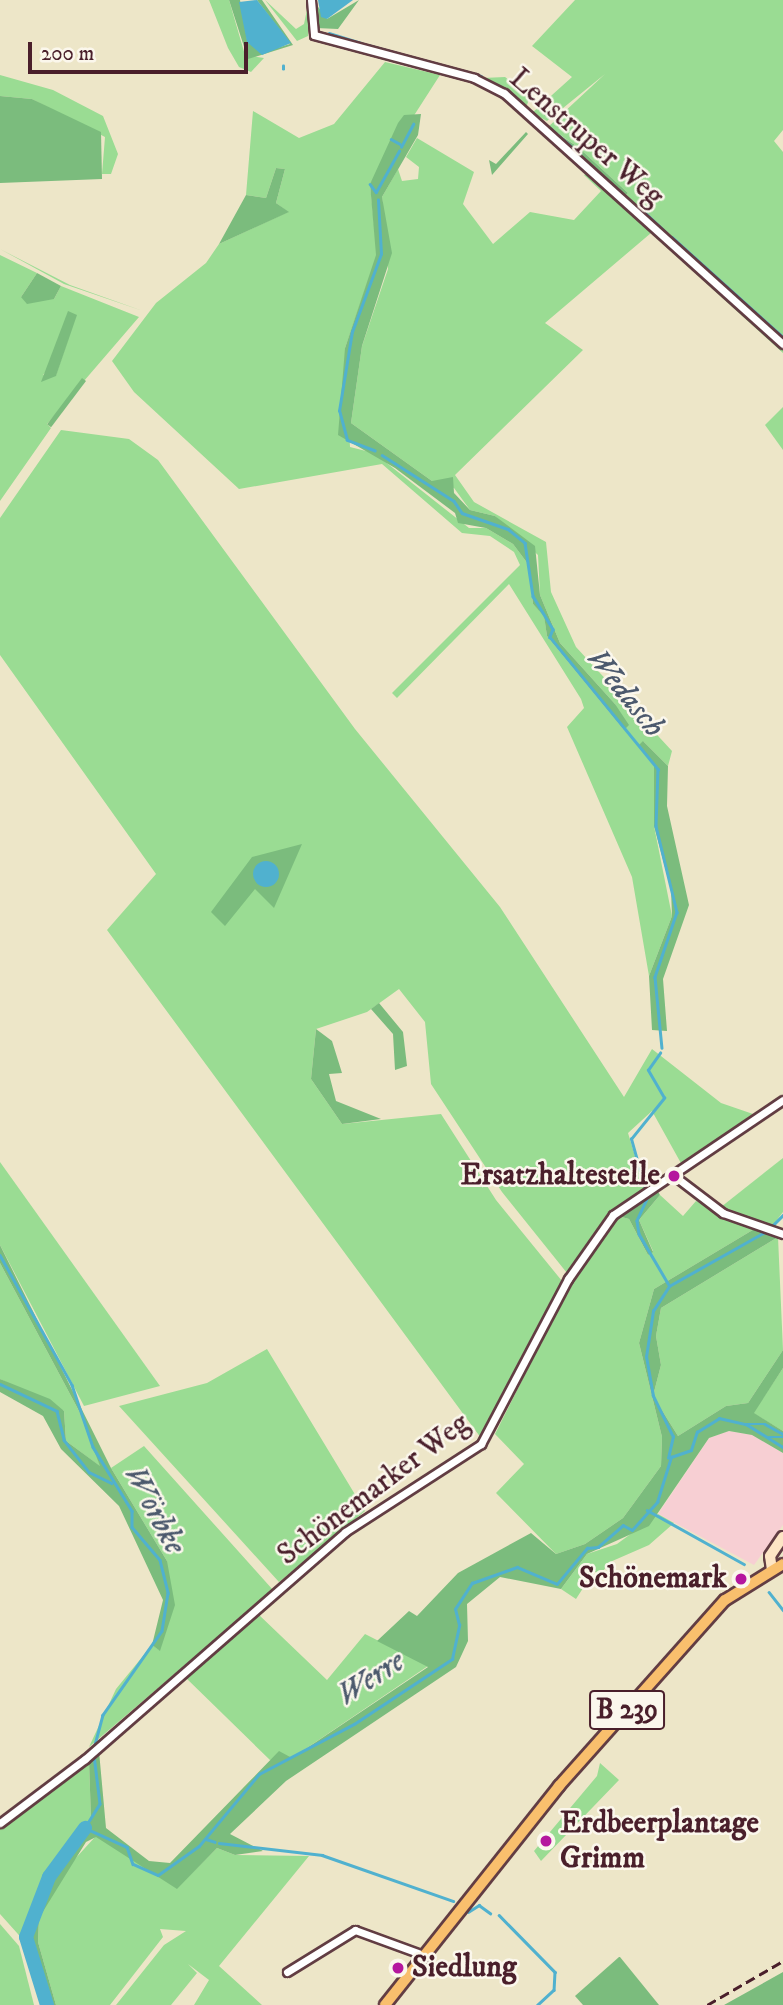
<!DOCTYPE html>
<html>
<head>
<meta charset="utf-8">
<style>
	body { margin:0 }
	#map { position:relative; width:783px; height:2005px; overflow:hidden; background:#ede6c8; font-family:"IM FELL DW Pica",serif }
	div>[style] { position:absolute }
	.built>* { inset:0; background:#f7cfd3 }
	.green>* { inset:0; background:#9adc93 }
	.forest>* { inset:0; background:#7bbc7d; transform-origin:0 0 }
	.water>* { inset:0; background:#50b1cf }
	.round { border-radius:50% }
	.stream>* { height:2.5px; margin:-1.25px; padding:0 1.25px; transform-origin:1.25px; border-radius:1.25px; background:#50b1cf }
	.river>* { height:14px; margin:-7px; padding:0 7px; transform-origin:7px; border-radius:7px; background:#50b1cf }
	.roads { filter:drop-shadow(2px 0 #623d43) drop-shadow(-2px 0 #623d43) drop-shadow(0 2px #623d43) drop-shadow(0 -2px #623d43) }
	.street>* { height:7px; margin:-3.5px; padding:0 3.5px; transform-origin:3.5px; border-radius:3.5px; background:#fff }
	.secondary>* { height:10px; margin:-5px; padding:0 5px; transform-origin:5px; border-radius:5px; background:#fde5c5 }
	.primary>* { height:10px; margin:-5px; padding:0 5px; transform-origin:5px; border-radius:5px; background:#f9bf6d }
	.rail>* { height:2.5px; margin-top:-1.25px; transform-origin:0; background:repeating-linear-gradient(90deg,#4a1f2b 0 10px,transparent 0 15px) }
	.dots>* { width:19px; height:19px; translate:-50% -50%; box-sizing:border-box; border:4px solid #fbf7ec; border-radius:50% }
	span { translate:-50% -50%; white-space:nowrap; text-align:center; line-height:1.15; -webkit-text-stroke:5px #fbf7ec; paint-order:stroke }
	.shield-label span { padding:2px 5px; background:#fbf7ec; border:2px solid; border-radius:5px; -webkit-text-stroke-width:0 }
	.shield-label { font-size:28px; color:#4a1f2b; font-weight:700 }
	.street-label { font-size:30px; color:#4a1f2b }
	.poi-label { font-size:30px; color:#4a1f2b; font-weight:700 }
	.right { translate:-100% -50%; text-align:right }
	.left { translate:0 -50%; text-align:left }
	.water-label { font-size:32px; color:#4c596d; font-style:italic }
	.scale { position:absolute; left:28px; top:42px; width:220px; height:32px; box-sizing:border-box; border:4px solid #4a1f2b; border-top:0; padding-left:9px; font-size:21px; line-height:24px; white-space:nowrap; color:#4a1f2b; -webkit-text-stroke:5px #fbf7ec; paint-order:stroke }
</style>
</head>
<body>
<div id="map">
	<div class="built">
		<i style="clip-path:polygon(729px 1431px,753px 1435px,783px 1453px,783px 1525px,754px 1565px,658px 1514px,709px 1438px)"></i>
	</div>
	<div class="green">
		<i style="clip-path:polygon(209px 0,229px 0,245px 55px,264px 58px,251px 72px,239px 67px,228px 48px)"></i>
		<i style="clip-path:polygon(265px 0,296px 29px,304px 24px,309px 0,308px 36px,297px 41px)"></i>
		<i style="clip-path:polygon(evenodd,575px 0,783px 0,783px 130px,774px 141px,783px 152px,783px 339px,547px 128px,605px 74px,547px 121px,532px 113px,572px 77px,532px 46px,575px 0,553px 130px,578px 147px,628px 193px,625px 196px,553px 130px)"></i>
		<i style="clip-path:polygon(385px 62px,440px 75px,370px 184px,377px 255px,345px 348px,350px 447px,374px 453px,469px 528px,486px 528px,513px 544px,528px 564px,533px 604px,544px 615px,547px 636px,624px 730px,615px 704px,560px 643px,540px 595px,538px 555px,495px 516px,470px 510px,454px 488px,432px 481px,351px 423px,362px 346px,388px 269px,382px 197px,398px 169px,402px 181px,418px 179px,419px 167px,406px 157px,417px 138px,474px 172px,463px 204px,493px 244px,530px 212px,574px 220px,601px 191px,584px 175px,589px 172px,783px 347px,783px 353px,651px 233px,545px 323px,583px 350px,455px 475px,474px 502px,546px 542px,551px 592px,576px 647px,672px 751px,668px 766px,643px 741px,654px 764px,654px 826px,672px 916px,649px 976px,632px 877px,567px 727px,584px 708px,581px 699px,509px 584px,397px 698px,392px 693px,520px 565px,514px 552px,490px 536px,462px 533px,382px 464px,239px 489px,134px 392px,112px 361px,156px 303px,206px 263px,219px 244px,288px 212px,276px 203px,285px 169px,276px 168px,266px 198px,246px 195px,253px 111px,299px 138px,334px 124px)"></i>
		<i style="clip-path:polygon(0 75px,53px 90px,103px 116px,118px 154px,111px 174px,102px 174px,105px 137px,32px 99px,0 96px)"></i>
		<i style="clip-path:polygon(505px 77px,530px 96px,526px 108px,483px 78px)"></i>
		<i style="clip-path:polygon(0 249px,70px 285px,143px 311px,64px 284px)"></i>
		<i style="clip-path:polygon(evenodd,0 255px,37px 273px,21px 297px,54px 299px,61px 286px,139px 317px,47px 424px,51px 428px,0 501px,0 255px,76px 315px,56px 375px,43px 375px,49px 369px,76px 315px)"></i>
		<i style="clip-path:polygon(783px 407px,783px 450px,765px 425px)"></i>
		<i style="clip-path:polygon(61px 430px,129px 439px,158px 460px,355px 729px,500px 907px,624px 1097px,652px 1049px,721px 1103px,753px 1114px,682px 1165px,652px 1111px,628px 1133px,645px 1189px,615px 1208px,567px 1273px,502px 1192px,431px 1084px,425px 1022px,399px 989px,367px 1012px,316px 1029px,311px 1079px,342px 1124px,441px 1114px,496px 1200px,562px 1281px,519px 1378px,481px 1438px,107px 930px,156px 874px,0 655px,0 518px)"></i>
		<i style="clip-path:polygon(783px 1158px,783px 1212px,773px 1225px,721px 1207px)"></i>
		<i style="clip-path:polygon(0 1162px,160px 1386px,84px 1406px,0 1245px)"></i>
		<i style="clip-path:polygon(660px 1195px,683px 1216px,696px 1201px,756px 1228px,654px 1289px,639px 1343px,662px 1437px,661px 1466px,623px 1518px,585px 1544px,556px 1554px,496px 1493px,524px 1464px,495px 1434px,569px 1287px,618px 1216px,629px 1219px,648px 1255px,653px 1251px,639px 1220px)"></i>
		<i style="clip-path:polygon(778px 1237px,783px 1350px,748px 1403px,726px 1406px,678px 1436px,653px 1396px,661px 1365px,656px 1336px,661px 1308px)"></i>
		<i style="clip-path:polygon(0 1263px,79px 1411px,101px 1467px,66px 1441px,64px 1411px,0 1379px)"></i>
		<i style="clip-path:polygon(267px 1349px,365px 1511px,279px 1582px,119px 1406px,207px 1383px)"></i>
		<i style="clip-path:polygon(783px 1368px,783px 1431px,753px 1413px)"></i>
		<i style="clip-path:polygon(144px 1446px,273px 1590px,89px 1747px,116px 1689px,152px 1645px,159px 1650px,167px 1561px,111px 1468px)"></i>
		<i style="clip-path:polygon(658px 1514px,674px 1523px,649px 1545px,610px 1562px,600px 1575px,594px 1571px,576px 1599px,561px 1589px,587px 1554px,617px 1544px)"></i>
		<i style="clip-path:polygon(257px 1613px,327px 1680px,365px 1634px,428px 1666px,292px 1758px,270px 1760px,185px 1677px)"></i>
		<i style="clip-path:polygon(89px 1761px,91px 1819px,39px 1893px,23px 1927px,26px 1943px,0 1914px,0 1827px)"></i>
		<i style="clip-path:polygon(600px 1763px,619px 1780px,541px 1861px,534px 1851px,597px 1776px)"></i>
		<i style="clip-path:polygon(96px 1836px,177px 1888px,217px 1848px,235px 1855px,309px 1856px,219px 1966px,262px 2005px,194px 2005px,209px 1980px,188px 1964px,197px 1973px,171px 2005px,116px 2005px,164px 1945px,186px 1931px,160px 1929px,163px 1937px,110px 2005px,56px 2005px,38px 1942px,39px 1918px,62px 1873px)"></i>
		<i style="clip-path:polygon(0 1924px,19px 1946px,34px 2005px,0 2005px)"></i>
	</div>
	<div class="forest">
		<i style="clip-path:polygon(229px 0,240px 0,247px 39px,277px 48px,290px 44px,257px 0,262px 0,293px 45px,248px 59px)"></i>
		<i style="clip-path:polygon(313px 0,327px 19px,359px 0,338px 29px,316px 28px)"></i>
		<i style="clip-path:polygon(0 96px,32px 99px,101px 132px,102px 179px,0 183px)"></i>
		<i style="clip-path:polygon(421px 114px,418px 135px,382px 197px,392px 253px,362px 346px,351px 423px,432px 481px,453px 477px,454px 493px,470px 510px,495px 516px,535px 546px,540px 595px,560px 643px,615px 704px,629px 725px,624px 730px,547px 636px,544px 616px,533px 604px,528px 564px,513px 544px,486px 528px,458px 523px,455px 513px,395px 468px,338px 435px,345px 348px,376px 255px,370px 184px,398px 123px,404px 115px)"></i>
		<i style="clip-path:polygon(552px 130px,578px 147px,628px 193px,625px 196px)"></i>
		<i style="clip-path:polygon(526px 132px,528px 134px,492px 175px,489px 160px,496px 164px)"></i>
		<i style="clip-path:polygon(276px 168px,285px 169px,276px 203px,289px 212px,219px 244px,246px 195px,266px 198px)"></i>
		<i style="clip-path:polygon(37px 273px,61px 286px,54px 299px,27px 304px,21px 297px)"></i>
		<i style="clip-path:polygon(68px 311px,77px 315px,56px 376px,41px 382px)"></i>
		<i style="left:82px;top:378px;width:5px;height:58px;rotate:37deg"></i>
		<i style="clip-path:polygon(643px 741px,668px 766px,667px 806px,689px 905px,663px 979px,667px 1031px,652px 1030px,649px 976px,672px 916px,671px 890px,654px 826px,654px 764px,639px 745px)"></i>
		<i style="clip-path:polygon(302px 844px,274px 908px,255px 889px,225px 926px,211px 912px,252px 857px)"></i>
		<i style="clip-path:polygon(379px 1003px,403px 1032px,407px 1066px,395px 1070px,393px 1034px,371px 1009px)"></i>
		<i style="clip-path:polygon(316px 1029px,332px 1041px,342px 1073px,329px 1074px,336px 1101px,381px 1119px,342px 1124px,311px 1079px)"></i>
		<i style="clip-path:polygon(657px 1190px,660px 1195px,639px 1220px,653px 1252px,648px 1255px,629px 1219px,618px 1216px)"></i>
		<i style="clip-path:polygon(756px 1228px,778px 1237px,661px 1308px,656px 1336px,661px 1365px,653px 1396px,678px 1436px,726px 1406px,748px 1403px,783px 1350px,783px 1368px,754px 1413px,783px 1431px,783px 1453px,752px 1435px,729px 1431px,709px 1438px,649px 1526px,587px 1554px,561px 1589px,500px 1577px,467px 1604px,468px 1641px,456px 1667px,286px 1781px,230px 1834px,263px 1851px,235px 1855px,217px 1848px,177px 1889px,96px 1837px,86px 1842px,39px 1918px,38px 1942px,56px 2005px,43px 2005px,23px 1927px,49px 1875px,91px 1819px,89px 1761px,99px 1751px,106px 1828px,149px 1861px,170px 1863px,279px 1751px,292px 1758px,428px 1667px,377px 1641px,409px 1611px,417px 1616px,458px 1573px,531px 1533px,556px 1554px,585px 1544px,623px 1518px,661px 1466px,662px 1437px,639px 1343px,654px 1289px)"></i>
		<i style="clip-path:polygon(0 1245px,111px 1468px,167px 1561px,175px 1605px,160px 1651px,152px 1645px,163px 1600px,119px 1506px,61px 1449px,43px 1416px,0 1392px,0 1379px,50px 1399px,64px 1411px,66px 1441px,100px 1466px,79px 1411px,0 1263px)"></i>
		<i style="clip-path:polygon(619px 1957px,620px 1957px,659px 2005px,583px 2005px,575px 1996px)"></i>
		<i style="clip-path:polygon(783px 1971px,783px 2005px,724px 2005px,783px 1972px)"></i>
	</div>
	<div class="water">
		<i style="clip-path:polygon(257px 0,291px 43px,262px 55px,247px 42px,239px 2px)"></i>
		<i style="clip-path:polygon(318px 0,353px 0,327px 19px,321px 17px)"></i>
		<i class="round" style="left:253px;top:861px;width:26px;height:26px"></i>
	</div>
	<div class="stream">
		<i style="left:329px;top:33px;width:34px;rotate:17deg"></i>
		<i style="left:368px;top:45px;width:45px;rotate:15.6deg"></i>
		<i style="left:418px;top:59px;width:65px;rotate:15.1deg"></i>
		<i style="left:283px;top:69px;width:3px;rotate:-90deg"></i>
		<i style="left:550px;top:128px;width:40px;rotate:41deg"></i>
		<i style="left:391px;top:139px;width:10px;rotate:29deg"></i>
		<i style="left:401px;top:147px;width:26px;rotate:-62deg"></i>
		<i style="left:370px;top:184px;width:10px;rotate:53deg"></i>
		<i style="left:376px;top:192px;width:47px;rotate:-60.7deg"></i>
		<i style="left:641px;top:209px;width:34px;rotate:43deg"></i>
		<i style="left:672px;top:237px;width:149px;rotate:42deg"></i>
		<i style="left:375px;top:451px;width:30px;rotate:-159deg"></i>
		<i style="left:347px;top:440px;width:30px;rotate:-105deg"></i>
		<i style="left:339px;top:411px;width:80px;rotate:-80.7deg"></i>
		<i style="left:352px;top:332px;width:83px;rotate:-69.6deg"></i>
		<i style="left:381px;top:254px;width:54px;rotate:-93.2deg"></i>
		<i style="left:382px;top:455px;width:85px;rotate:32.6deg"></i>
		<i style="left:454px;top:501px;width:14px;rotate:56deg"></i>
		<i style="left:462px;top:513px;width:49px;rotate:19.2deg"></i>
		<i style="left:508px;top:529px;width:22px;rotate:39deg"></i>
		<i style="left:525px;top:543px;width:54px;rotate:81.4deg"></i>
		<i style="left:533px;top:596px;width:39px;rotate:59deg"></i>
		<i style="left:553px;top:629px;width:9px;rotate:111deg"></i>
		<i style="left:550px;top:637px;width:171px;rotate:50.7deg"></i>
		<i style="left:658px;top:769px;width:57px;rotate:92deg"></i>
		<i style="left:656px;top:826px;width:89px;rotate:76.3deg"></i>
		<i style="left:677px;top:912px;width:69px;rotate:108.7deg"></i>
		<i style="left:655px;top:977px;width:71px;rotate:84.4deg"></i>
		<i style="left:645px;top:1189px;width:52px;rotate:-105.6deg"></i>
		<i style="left:631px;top:1139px;width:53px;rotate:-51.2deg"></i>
		<i style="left:664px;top:1098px;width:32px;rotate:-120deg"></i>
		<i style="left:648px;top:1070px;width:21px;rotate:-55deg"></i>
		<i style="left:648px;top:1197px;width:26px;rotate:115deg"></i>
		<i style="left:637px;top:1221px;width:13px;rotate:81deg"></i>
		<i style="left:639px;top:1234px;width:59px;rotate:59.5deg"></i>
		<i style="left:773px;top:1225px;width:14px;rotate:-45deg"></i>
		<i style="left:0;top:1255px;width:149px;rotate:61deg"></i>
		<i style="left:72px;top:1385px;width:65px;rotate:71.3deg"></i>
		<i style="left:93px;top:1447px;width:75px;rotate:58.6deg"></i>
		<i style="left:132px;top:1511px;width:16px;rotate:90deg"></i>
		<i style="left:132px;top:1527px;width:43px;rotate:49.7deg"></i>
		<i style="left:160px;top:1560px;width:34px;rotate:76deg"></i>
		<i style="left:168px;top:1593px;width:38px;rotate:99deg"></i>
		<i style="left:162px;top:1631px;width:103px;rotate:125.1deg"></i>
		<i style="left:103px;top:1715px;width:34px;rotate:105deg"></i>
		<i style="left:0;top:1384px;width:63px;rotate:25.3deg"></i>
		<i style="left:57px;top:1411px;width:30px;rotate:76deg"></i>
		<i style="left:64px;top:1440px;width:41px;rotate:52deg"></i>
		<i style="left:89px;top:1472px;width:25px;rotate:26deg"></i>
		<i style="left:748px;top:1424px;width:17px"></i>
		<i style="left:765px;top:1424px;width:21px;rotate:29deg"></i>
		<i style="left:769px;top:1437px;width:14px"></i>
		<i style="left:668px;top:1458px;width:22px;rotate:-77deg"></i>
		<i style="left:673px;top:1437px;width:46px;rotate:-116deg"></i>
		<i style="left:653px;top:1396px;width:40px;rotate:-100deg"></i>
		<i style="left:646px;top:1357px;width:47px;rotate:-81.3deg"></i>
		<i style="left:653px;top:1311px;width:30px;rotate:-57deg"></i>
		<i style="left:669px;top:1286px;width:110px;rotate:-29.4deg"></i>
		<i style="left:647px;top:1510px;width:111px;rotate:29.1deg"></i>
		<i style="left:769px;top:1592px;width:23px;rotate:52deg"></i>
		<i style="left:94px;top:1755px;width:49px;rotate:83deg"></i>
		<i style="left:100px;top:1804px;width:28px;rotate:122deg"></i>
		<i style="left:85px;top:1828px;width:46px;rotate:24.3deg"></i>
		<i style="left:127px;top:1847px;width:18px;rotate:71deg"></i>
		<i style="left:133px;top:1864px;width:27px;rotate:24deg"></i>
		<i style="left:158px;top:1875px;width:50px;rotate:-35.3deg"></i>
		<i style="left:199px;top:1846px;width:94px;rotate:-50.2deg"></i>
		<i style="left:259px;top:1774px;width:107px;rotate:-27.8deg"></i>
		<i style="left:354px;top:1724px;width:118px;rotate:-33.6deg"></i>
		<i style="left:452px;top:1659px;width:35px;rotate:-78deg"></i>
		<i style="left:459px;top:1625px;width:16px;rotate:-104deg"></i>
		<i style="left:455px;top:1609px;width:31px;rotate:-57deg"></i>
		<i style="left:472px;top:1583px;width:48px;rotate:-19.6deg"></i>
		<i style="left:517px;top:1567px;width:43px;rotate:23deg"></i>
		<i style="left:557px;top:1584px;width:47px;rotate:-50.2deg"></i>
		<i style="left:587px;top:1548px;width:11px;rotate:-5deg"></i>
		<i style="left:598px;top:1547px;width:33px;rotate:-41deg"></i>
		<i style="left:623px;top:1525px;width:10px;rotate:29deg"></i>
		<i style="left:632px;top:1530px;width:38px;rotate:-48deg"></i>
		<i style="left:657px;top:1502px;width:47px;rotate:-72.7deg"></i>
		<i style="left:671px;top:1457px;width:21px;rotate:-19deg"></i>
		<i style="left:691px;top:1450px;width:19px;rotate:-72deg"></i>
		<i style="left:697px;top:1432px;width:26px;rotate:-32deg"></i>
		<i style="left:719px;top:1418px;width:28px;rotate:13deg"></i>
		<i style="left:746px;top:1424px;width:44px;rotate:31.9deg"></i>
		<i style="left:206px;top:1839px;width:9px;rotate:18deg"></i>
		<i style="left:219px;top:1843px;width:104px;rotate:6.6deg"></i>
		<i style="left:322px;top:1855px;width:139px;rotate:19.3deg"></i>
		<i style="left:468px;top:1912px;width:13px;rotate:-32deg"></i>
		<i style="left:479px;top:1905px;width:14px;rotate:36deg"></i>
		<i style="left:499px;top:1915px;width:80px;rotate:45.5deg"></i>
		<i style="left:555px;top:1972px;width:18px;rotate:93deg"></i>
		<i style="left:554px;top:1990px;width:22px;rotate:137deg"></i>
	</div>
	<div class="river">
		<i style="left:47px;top:2005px;width:71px;rotate:-107.2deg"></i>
		<i style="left:26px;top:1937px;width:64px;rotate:-69deg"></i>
		<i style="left:49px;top:1877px;width:61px;rotate:-53.7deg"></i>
	</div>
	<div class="roads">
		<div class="street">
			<i style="left:311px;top:0;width:35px;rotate:85deg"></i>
			<i style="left:314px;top:35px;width:166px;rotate:15deg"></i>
			<i style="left:474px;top:78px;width:34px;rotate:27deg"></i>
			<i style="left:504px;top:93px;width:375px;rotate:42deg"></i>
			<i style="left:677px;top:1178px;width:58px;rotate:37.3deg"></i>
			<i style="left:723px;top:1213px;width:64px;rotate:19.3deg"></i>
			<i style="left:0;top:1823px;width:106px;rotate:-37deg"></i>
			<i style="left:85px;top:1759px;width:345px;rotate:-41.1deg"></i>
			<i style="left:345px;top:1532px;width:162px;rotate:-32.9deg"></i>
			<i style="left:481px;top:1444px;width:187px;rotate:-62.2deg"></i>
			<i style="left:568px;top:1279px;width:78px;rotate:-54.9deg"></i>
			<i style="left:613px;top:1215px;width:205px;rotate:-34.1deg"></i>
			<i style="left:287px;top:1972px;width:80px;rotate:-31.7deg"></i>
			<i style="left:355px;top:1930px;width:70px;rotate:20deg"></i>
		</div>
		<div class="secondary">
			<i style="left:772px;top:1570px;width:14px;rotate:-98deg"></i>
			<i style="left:770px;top:1556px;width:23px;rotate:-56deg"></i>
		</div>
		<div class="primary">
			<i style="left:385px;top:2005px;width:280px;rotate:-51.5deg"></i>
			<i style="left:559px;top:1786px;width:249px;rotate:-48.3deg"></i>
			<i style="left:725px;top:1600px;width:68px;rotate:-31.8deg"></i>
		</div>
	</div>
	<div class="rail">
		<i style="left:707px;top:2005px;width:88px;rotate:-30.1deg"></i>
	</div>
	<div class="dots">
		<i style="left:674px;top:1176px;background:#b5179e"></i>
		<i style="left:741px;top:1579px;background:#b5179e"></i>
		<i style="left:546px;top:1841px;background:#b5179e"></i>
		<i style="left:398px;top:1968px;background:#b5179e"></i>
	</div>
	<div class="shield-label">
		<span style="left:627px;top:1710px">B 239</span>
	</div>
	<div class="street-label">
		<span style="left:586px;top:138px;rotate:41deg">Lenstruper Weg</span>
		<span style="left:374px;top:1490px;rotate:-37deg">Schönemarker Weg</span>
	</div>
	<div class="poi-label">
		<span class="right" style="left:660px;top:1176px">Ersatzhaltestelle</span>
		<span class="right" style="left:727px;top:1579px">Schönemark</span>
		<span class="left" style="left:560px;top:1841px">Erdbeerplantage<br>Grimm</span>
		<span class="left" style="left:412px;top:1968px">Siedlung</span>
	</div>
	<div class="water-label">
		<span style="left:625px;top:693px;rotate:51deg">Wedasch</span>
		<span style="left:154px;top:1510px;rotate:62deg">Wörbke</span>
		<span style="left:371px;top:1679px;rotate:-33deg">Werre</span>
	</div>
	<div class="scale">200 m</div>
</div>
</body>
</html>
